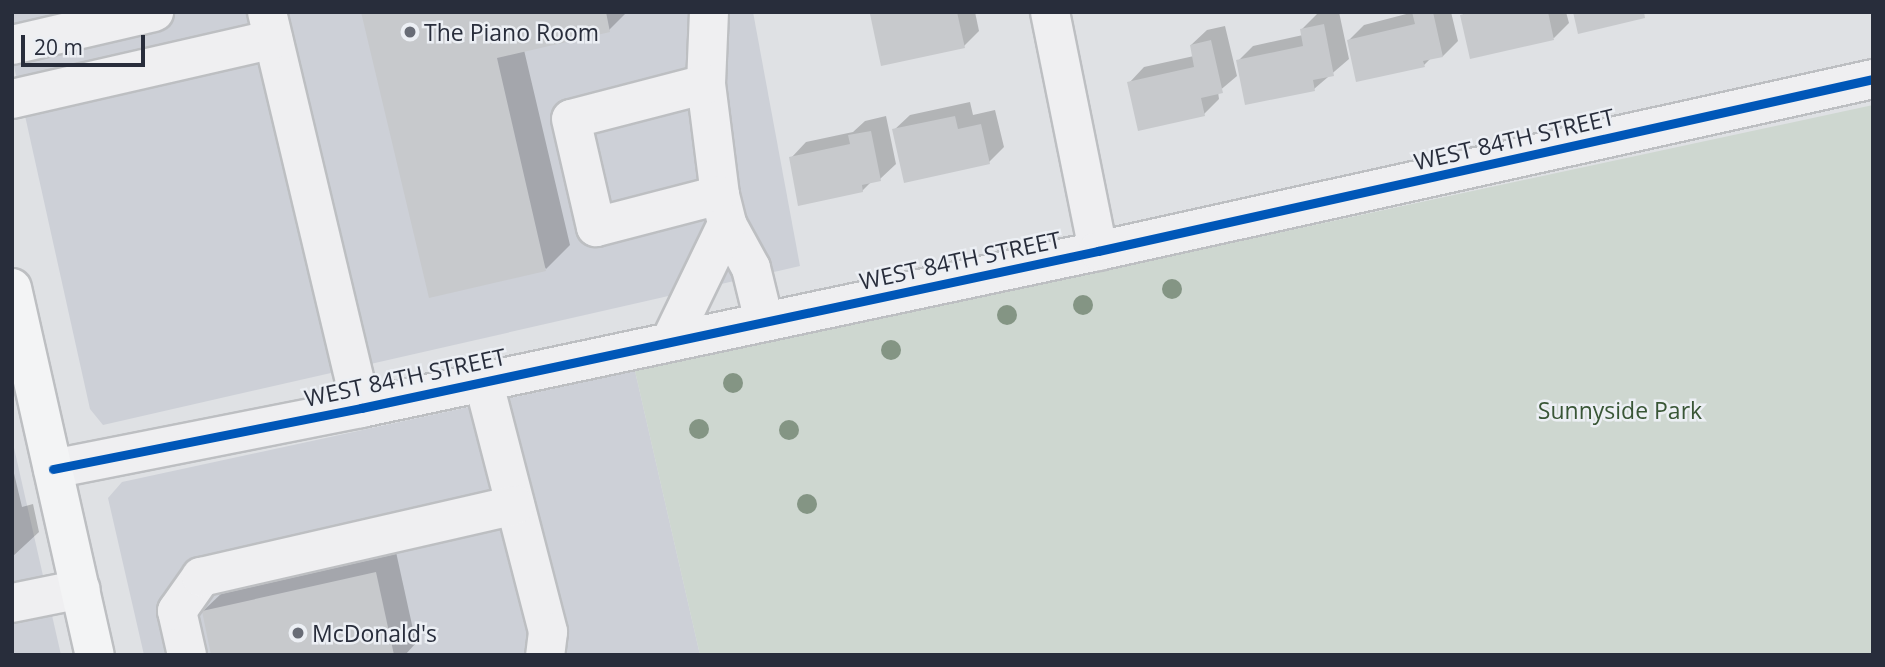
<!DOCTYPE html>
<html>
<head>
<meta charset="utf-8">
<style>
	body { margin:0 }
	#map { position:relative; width:1885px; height:667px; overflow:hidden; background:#dfe1e4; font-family:"Open Sans",sans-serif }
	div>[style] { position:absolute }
	.built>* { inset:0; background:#cdd0d7 }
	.green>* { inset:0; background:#ced7d0 }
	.shadow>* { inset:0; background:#0003 }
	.building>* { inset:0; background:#c7c9cc }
	.roads { filter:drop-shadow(2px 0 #bdbfc2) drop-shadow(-2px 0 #bdbfc2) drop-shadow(0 2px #bdbfc2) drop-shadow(0 -2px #bdbfc2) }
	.minor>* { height:38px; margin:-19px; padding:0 19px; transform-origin:19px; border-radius:19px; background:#efeff1 }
	.major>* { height:38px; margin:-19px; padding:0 19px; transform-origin:19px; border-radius:19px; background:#f3f4f5 }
	.cycleway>* { height:9px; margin:-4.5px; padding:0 4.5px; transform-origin:4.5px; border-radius:4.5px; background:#0057b8 }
	.trees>* { width:20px; height:20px; margin:-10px; border-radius:50%; background:#849584 }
	.dots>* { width:19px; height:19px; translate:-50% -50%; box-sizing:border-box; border:4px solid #eceff4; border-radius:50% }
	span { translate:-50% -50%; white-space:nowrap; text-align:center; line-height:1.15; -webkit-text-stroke:5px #eceff4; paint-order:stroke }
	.poi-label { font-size:23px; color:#282d3b }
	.left { translate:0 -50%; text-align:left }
	.street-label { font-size:23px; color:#282d3b }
	.park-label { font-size:23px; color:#395636 }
	.frame { position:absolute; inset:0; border:14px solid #282d3b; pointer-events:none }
	.scale { position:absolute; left:21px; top:35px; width:124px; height:32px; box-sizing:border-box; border:4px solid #282d3b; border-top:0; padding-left:9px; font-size:21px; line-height:24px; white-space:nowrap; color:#282d3b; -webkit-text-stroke:5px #eceff4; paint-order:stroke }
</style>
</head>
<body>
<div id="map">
	<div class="built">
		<i style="clip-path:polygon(12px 12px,753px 12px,800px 266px,103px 425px,90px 409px,12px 57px)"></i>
		<i style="clip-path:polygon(635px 371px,700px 655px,144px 655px,108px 498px,122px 482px)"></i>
		<i style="clip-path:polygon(12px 439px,61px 655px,12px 655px)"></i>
	</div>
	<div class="green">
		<i style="clip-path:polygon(1873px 105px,1873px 655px,700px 655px,635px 371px)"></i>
	</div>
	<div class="shadow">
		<i style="clip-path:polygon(362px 12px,627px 12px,609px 30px,524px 50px,570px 245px,546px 269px)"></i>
		<i style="clip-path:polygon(874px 12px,975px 12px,979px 31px,964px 46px,871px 15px)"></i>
		<i style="clip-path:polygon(1325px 12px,1339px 12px,1349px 59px,1314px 89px,1238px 61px,1253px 46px,1303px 35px,1302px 29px,1317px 14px)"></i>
		<i style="clip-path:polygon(1414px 12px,1451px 12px,1458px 41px,1443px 56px,1431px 58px,1424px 65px,1349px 40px,1364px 25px)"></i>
		<i style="clip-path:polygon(1465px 12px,1566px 12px,1569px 23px,1554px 38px,1462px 16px)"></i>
		<i style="clip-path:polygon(1225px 26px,1237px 76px,1218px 92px,1219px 99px,1204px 114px,1129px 83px,1144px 67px,1194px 56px,1191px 45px,1207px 30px)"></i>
		<i style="clip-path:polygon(970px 102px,973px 115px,995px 110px,1004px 147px,989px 162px,894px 130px,910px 115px)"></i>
		<i style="clip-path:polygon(886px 116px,896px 164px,880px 179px,872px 181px,862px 191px,791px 158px,806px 142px,853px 132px,865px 121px)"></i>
		<i style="clip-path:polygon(12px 465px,22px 507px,33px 504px,39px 532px,12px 557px)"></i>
		<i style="clip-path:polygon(396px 552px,416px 643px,405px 655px,213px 655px,203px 611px,224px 591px)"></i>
	</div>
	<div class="building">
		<i style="clip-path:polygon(361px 12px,606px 12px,610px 32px,497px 58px,546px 271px,429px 298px)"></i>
		<i style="clip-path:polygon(879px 12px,957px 12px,965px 48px,881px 66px,870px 14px)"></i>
		<i style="clip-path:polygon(1412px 12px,1433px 12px,1443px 57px,1423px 61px,1425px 67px,1356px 82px,1347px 40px,1415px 24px)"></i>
		<i style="clip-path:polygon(1472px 12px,1548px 12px,1554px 40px,1470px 59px,1460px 15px)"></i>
		<i style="clip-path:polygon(1573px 12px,1644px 12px,1645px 18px,1578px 34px)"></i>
		<i style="clip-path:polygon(1324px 24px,1334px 76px,1313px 80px,1315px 91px,1245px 105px,1236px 60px,1303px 46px,1300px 29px)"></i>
		<i style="clip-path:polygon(1211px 40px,1223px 93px,1201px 98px,1205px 116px,1138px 131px,1127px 82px,1194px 67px,1190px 45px)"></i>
		<i style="clip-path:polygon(955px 116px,958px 129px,981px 124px,990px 164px,904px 183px,892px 129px)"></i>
		<i style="clip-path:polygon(871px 131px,881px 181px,862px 185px,863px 192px,798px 206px,789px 157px,850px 144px,848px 135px)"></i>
		<i style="clip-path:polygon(376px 572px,394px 655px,211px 655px,202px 611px)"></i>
	</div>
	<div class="roads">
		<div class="minor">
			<i style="left:267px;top:12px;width:407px;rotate:76.6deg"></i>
			<i style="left:709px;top:12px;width:72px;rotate:92.4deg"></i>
			<i style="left:706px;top:84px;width:112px;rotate:82.8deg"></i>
			<i style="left:720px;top:195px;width:30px;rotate:76deg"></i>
			<i style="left:727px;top:224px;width:50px;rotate:61.4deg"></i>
			<i style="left:751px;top:268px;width:55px;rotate:76.2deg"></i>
			<i style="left:1050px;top:12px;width:244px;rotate:78.6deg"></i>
			<i style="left:12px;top:45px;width:146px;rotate:-13.1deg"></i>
			<i style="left:706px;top:84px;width:139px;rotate:165.5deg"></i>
			<i style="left:571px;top:119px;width:111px;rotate:77deg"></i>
			<i style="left:596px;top:227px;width:128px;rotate:-14.5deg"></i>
			<i style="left:12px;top:99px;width:268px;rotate:-12.9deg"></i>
			<i style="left:671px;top:340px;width:129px;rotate:-64.2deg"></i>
			<i style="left:483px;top:380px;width:260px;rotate:75.5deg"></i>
			<i style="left:548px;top:632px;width:23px;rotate:97deg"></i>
			<i style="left:53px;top:469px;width:314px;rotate:-11.2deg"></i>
			<i style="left:361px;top:408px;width:754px;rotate:-12.03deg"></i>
			<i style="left:1098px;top:251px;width:794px;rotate:-12.51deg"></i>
			<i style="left:12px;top:603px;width:70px;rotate:-11.5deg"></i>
			<i style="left:187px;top:655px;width:45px;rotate:-102.8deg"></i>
			<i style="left:177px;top:611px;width:42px;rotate:-54.8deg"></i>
			<i style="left:201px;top:577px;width:322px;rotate:-12.9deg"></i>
		</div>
		<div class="major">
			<i style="left:12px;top:288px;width:376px;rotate:77.3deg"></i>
		</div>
	</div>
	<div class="cycleway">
		<i style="left:53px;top:469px;width:314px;rotate:-11.2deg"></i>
		<i style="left:361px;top:408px;width:754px;rotate:-12.03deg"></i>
		<i style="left:1098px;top:251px;width:794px;rotate:-12.51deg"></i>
	</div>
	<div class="trees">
		<i style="left:1172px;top:289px"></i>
		<i style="left:1083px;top:305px"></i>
		<i style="left:1007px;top:315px"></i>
		<i style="left:891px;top:350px"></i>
		<i style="left:733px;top:383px"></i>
		<i style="left:699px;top:429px"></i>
		<i style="left:789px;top:430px"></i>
		<i style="left:807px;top:504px"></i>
	</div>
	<div class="dots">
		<i style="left:410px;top:32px;background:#686c76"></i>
		<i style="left:298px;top:633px;background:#686c76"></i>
	</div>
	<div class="poi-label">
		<span class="left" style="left:424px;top:32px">The Piano Room</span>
		<span class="left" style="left:312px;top:633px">McDonald's</span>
	</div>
	<div class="street-label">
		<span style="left:1514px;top:139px;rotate:-13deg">WEST 84TH STREET</span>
		<span style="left:960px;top:260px;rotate:-12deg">WEST 84TH STREET</span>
		<span style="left:405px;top:377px;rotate:-12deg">WEST 84TH STREET</span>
	</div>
	<div class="park-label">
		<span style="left:1620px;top:410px">Sunnyside Park</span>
	</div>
	<div class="frame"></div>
	<div class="scale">20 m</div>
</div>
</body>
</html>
